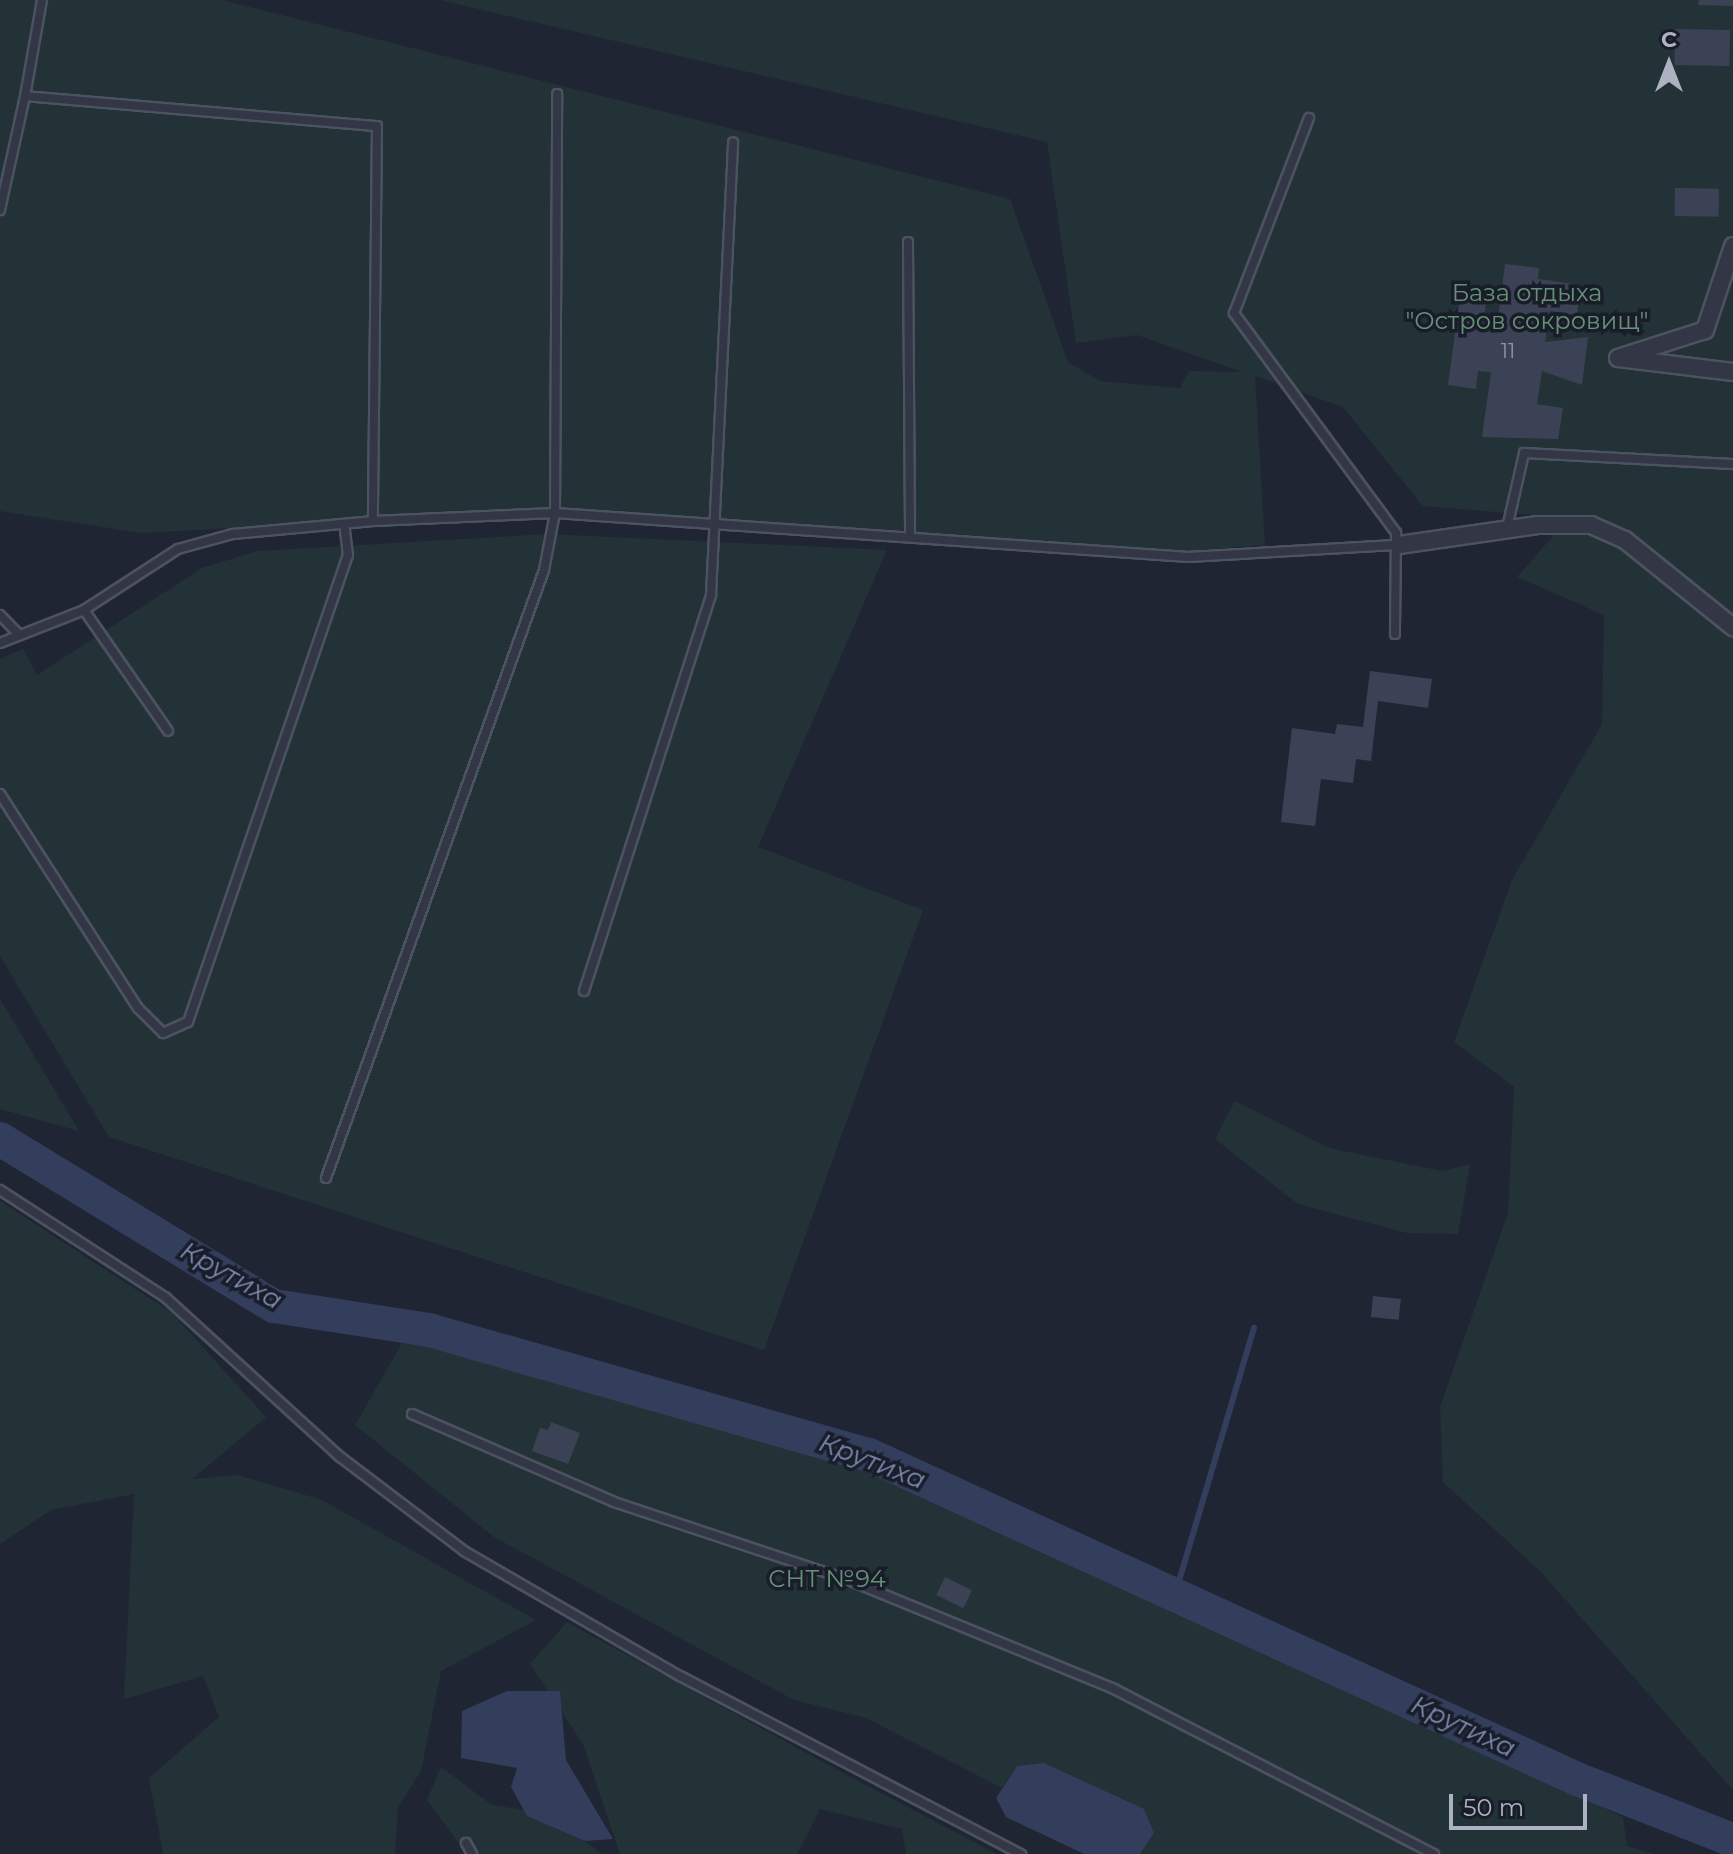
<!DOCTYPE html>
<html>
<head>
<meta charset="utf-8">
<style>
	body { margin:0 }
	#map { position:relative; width:1733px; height:1854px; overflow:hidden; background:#202534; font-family:Montserrat,sans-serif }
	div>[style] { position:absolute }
	.green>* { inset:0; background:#223237 }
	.water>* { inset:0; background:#333d5c }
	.stream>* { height:6px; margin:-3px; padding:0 3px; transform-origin:3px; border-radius:3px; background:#333d5c }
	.river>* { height:34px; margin:-17px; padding:0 17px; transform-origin:17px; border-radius:17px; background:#333d5c }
	.building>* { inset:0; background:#3c4255; transform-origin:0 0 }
	.roads { filter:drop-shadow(2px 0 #4d5260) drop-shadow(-2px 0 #4d5260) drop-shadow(0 2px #4d5260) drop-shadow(0 -2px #4d5260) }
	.service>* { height:8px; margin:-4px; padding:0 4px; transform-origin:4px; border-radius:4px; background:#333745 }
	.minor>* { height:16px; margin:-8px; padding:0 8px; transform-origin:8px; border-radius:8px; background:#333745 }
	span { translate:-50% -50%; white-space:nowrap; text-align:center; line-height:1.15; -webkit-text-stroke:7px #191d29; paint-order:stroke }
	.number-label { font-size:20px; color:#9195a7 }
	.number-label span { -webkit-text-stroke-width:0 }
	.park-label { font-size:24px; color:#669177 }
	.water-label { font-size:26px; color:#7d8aaf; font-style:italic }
	.north { position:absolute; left:1629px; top:24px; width:80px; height:80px; -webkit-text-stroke:6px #191d29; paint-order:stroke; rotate:0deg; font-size:22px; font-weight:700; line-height:32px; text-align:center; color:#adb1c2 }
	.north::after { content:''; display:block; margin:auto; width:28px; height:36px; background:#adb1c2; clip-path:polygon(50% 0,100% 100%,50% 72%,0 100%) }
	.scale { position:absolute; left:1449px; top:1794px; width:138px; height:36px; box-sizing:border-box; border:4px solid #adb1c2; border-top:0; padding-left:10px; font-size:24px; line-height:28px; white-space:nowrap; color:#adb1c2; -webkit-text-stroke:6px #191d29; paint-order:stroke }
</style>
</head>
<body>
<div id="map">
	<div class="green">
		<i style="clip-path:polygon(0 0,222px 0,1010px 199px,1068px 362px,1100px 381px,1180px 388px,1189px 371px,1242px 372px,1137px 335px,1076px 343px,1047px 142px,440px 0,1733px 0,1733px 1790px,1541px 1572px,1443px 1482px,1440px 1407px,1508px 1213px,1514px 1087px,1454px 1042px,1512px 880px,1602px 724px,1604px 615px,1517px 577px,1569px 518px,1423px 506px,1343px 407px,1255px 376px,1265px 545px,1174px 552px,585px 509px,141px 533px,0 511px)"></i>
		<i style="clip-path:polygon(547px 534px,887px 550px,758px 847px,923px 910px,764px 1350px,109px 1137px,0 956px,0 659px,23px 649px,37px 675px,202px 568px,258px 551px)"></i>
		<i style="clip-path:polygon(0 999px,79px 1131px,0 1109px)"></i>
		<i style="clip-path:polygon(1235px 1101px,1329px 1148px,1442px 1171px,1470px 1164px,1458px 1234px,1407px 1233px,1298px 1204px,1215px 1139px)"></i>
		<i style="clip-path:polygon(0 1201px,172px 1313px,266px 1417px,192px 1479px,237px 1475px,322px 1500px,536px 1620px,441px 1671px,421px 1771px,398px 1807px,395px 1854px,163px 1854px,149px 1778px,219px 1717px,203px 1676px,124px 1699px,134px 1494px,51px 1510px,0 1544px)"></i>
		<i style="clip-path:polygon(407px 1334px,854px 1455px,1623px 1817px,1627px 1846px,1654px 1854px,1138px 1854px,1017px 1766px,1002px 1788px,866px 1718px,794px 1700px,494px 1537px,355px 1425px)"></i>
		<i style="clip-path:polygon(567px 1622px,845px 1774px,997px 1854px,906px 1854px,902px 1829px,820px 1809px,797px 1854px,620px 1854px,583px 1744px,530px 1664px)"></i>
		<i style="clip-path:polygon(441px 1767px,492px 1805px,539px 1812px,603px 1854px,467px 1854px,427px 1800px)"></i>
	</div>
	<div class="water">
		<i style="clip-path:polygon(507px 1691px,560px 1691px,566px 1760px,613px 1839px,585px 1841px,527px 1816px,511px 1787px,517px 1768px,461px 1758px,462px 1711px)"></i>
		<i style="clip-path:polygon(1044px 1763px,1144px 1809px,1154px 1833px,1140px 1854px,1084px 1854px,1006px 1817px,996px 1798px,1017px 1766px)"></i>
	</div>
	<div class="stream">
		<i style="left:1174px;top:1598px;width:282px;rotate:-73.5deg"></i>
	</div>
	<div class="river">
		<i style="left:0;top:1139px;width:321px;rotate:31.4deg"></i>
		<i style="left:274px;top:1306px;width:157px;rotate:8.8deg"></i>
		<i style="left:429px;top:1330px;width:457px;rotate:15.9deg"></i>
		<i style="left:869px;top:1455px;width:779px;rotate:24.59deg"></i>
		<i style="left:1577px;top:1779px;width:168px;rotate:21.4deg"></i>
	</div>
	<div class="building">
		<i style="clip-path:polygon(1699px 0,1733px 0,1733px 6px,1698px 5px)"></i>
		<i style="left:1675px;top:29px;width:55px;height:36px;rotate:1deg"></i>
		<i style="left:1675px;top:188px;width:44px;height:28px;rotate:1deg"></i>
		<i style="clip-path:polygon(1505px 264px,1539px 268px,1538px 279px,1581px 285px,1577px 315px,1550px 311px,1545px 342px,1588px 337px,1582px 385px,1542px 371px,1537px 404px,1563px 408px,1558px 439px,1482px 437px,1491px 372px,1478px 371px,1476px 389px,1448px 385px,1461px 290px,1487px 294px,1483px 326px,1497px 328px)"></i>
		<i style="clip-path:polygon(1370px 671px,1432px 679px,1428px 708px,1378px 701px,1371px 761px,1356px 759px,1353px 783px,1321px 779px,1315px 826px,1281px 822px,1292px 728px,1335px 734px,1337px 724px,1363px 727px)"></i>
		<i style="left:1373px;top:1296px;width:28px;height:21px;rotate:6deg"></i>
		<i style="clip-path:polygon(551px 1422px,580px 1433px,568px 1464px,532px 1451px,540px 1428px,548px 1430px)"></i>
		<i style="left:945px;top:1577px;width:30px;height:20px;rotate:26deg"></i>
	</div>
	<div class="roads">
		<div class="service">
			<i style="left:42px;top:0;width:97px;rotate:100deg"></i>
			<i style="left:25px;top:96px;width:353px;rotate:4.9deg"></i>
			<i style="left:377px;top:126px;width:395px;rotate:90.6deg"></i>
			<i style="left:1309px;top:118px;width:209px;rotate:111deg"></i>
			<i style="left:1234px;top:313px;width:273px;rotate:53.6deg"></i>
			<i style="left:1396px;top:533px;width:101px;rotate:90.6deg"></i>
			<i style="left:0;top:210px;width:117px;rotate:-77.6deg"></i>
			<i style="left:908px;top:242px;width:292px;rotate:89.6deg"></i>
			<i style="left:1507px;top:528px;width:77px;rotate:-77.2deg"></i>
			<i style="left:1524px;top:453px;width:209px;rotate:3deg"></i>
			<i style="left:84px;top:610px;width:147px;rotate:55.2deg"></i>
			<i style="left:0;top:615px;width:28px;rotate:46deg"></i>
			<i style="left:0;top:643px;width:90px;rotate:-21.4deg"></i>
			<i style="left:84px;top:610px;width:112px;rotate:-33deg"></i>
			<i style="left:178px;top:549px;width:57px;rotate:-15.3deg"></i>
			<i style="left:233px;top:534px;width:141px;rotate:-5.3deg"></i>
			<i style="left:373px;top:521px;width:182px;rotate:-2.5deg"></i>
			<i style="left:555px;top:513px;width:635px;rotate:3.98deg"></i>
			<i style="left:1188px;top:557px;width:211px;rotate:-3.3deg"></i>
			<i style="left:0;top:794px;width:255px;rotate:57.2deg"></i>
			<i style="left:138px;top:1008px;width:35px;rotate:45deg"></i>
			<i style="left:163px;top:1033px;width:27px;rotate:-24deg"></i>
			<i style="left:188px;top:1022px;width:494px;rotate:-71.1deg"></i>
			<i style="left:348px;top:555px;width:31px;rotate:-97deg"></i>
			<i style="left:584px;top:991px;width:416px;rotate:-72.2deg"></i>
			<i style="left:711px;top:595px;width:453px;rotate:-87.2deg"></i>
			<i style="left:326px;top:1178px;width:646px;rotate:-70.27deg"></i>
			<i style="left:544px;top:570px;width:58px;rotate:-79.1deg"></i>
			<i style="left:555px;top:513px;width:419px;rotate:-89.7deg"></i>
			<i style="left:0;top:1190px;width:198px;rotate:33deg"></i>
			<i style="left:166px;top:1298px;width:234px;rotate:42.4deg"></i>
			<i style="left:339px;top:1456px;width:157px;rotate:37.2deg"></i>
			<i style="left:464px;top:1551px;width:250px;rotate:30.1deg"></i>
			<i style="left:680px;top:1676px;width:385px;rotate:27.6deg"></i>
			<i style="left:412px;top:1414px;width:220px;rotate:23.5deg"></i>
			<i style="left:614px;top:1502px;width:244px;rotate:18.4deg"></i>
			<i style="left:846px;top:1579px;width:290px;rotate:22.3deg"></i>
			<i style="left:1114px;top:1689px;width:360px;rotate:27.3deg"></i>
			<i style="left:466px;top:1843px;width:13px;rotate:61deg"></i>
		</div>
		<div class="minor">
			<i style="left:1733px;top:246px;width:89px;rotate:108.4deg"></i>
			<i style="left:1705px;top:330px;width:91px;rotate:162.2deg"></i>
			<i style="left:1618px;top:358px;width:116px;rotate:6.9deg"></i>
			<i style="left:1399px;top:545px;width:140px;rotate:-8.2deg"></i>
			<i style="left:1538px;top:525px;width:53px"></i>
			<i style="left:1591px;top:525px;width:37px;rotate:24deg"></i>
			<i style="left:1625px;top:540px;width:139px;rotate:38.9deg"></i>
		</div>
	</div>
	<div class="number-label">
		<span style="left:1508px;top:351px">11</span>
	</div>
	<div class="park-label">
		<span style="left:1527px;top:307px">База отдыха<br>"Остров сокровищ"</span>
		<span style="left:827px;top:1579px">СНТ №94</span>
	</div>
	<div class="water-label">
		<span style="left:231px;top:1276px;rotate:29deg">Крутиха</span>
		<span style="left:872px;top:1462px;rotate:21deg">Крутиха</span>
		<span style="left:1463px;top:1727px;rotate:25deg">Крутиха</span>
	</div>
	<div class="north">С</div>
	<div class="scale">50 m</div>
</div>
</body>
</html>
